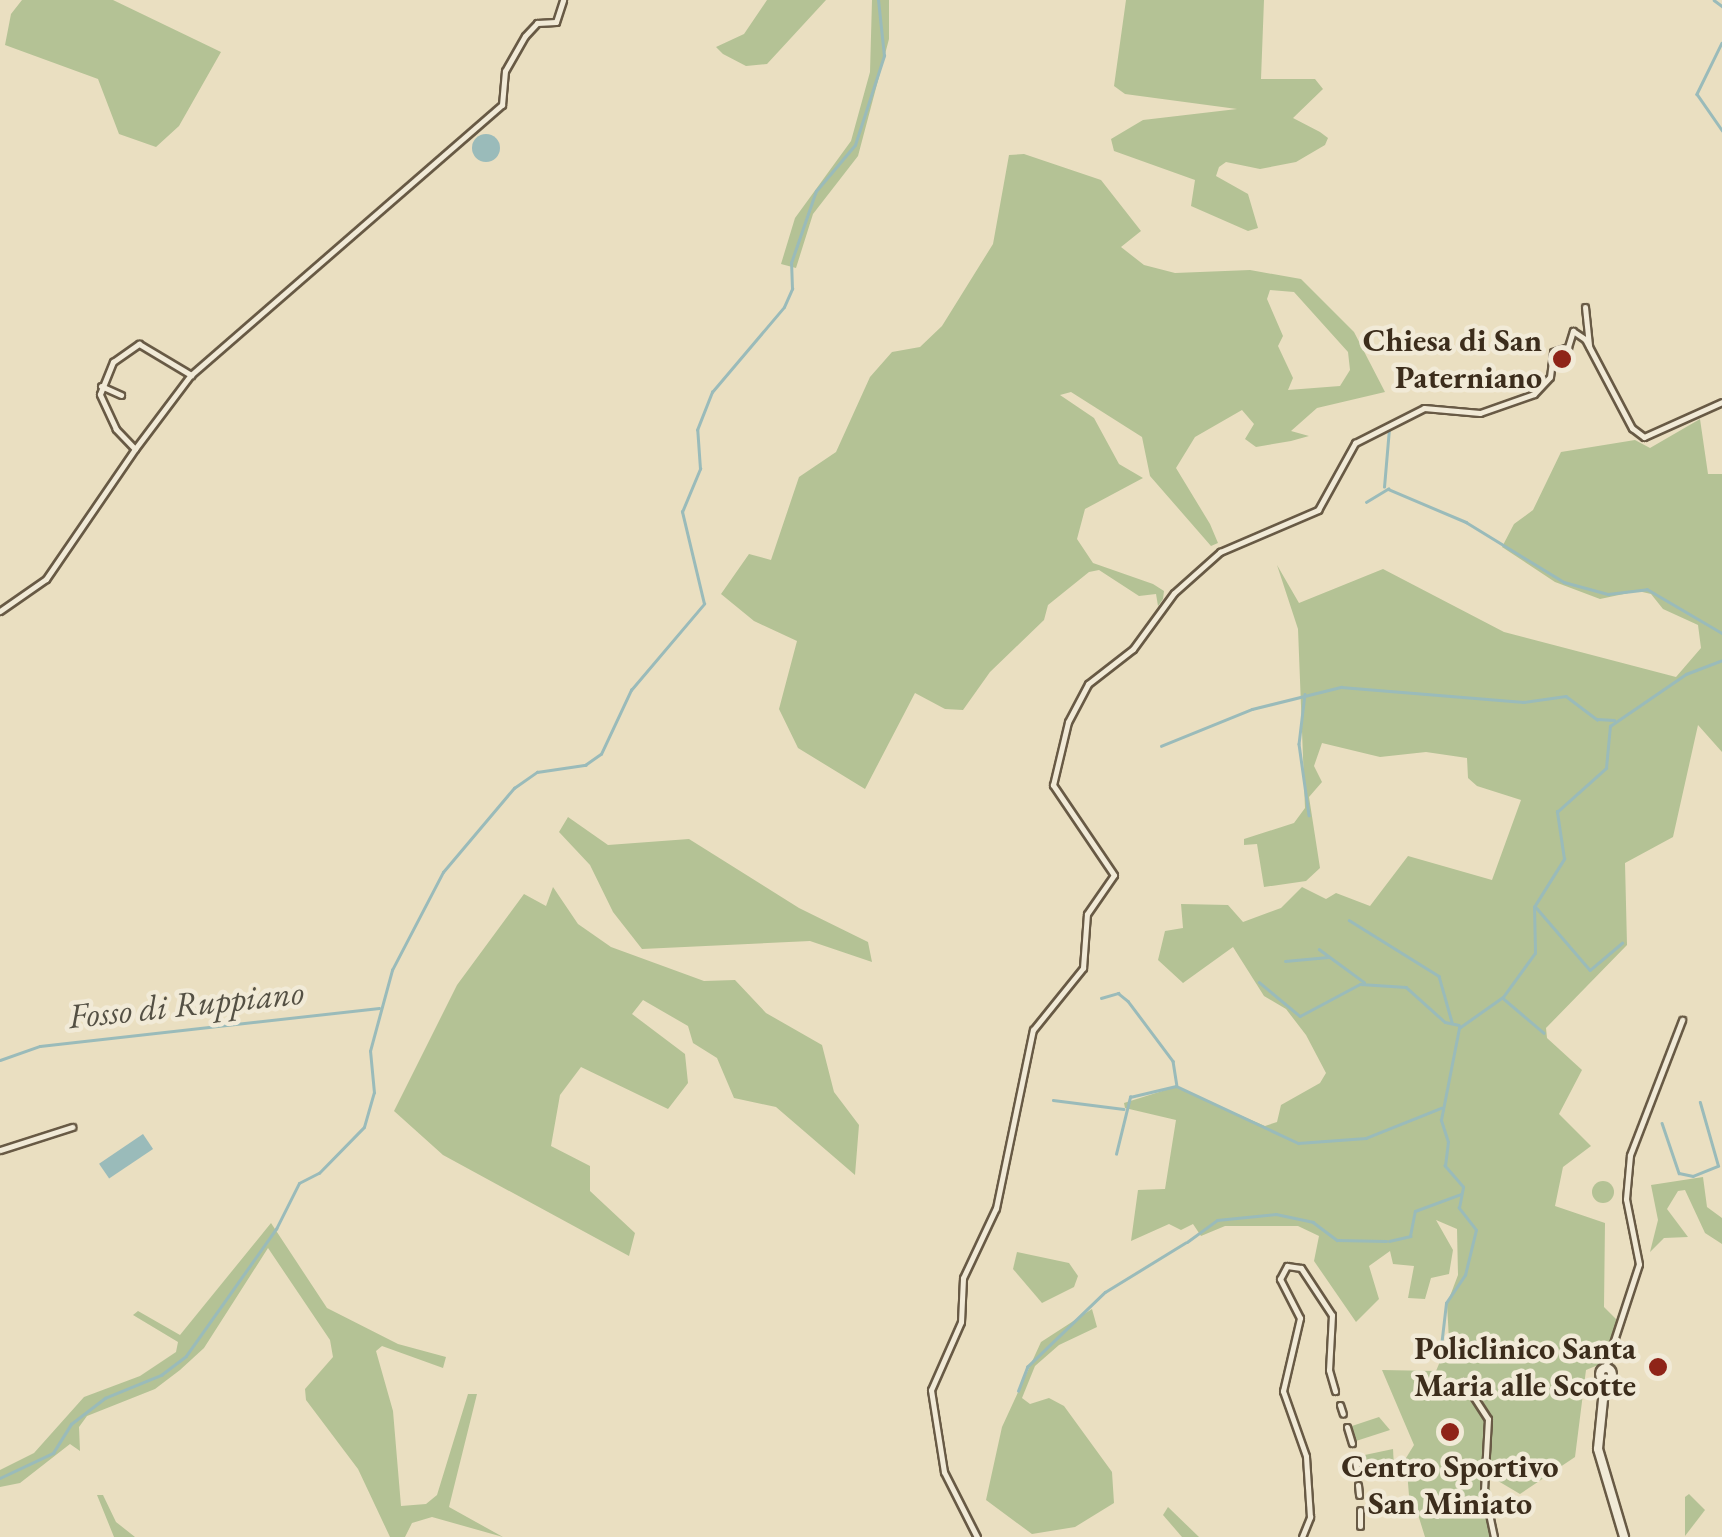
<!DOCTYPE html>
<html>
<head>
<meta charset="utf-8">
<style>
	body { margin:0 }
	#map { position:relative; width:1722px; height:1537px; overflow:hidden; background:#eadfc1; font-family:"EB Garamond",serif }
	div>[style] { position:absolute }
	.green>* { inset:0; background:#b4c295 }
	.round { border-radius:50% }
	.water>* { inset:0; background:#9abbba; transform-origin:0 0 }
	.stream>* { height:2.5px; margin:-1.25px; padding:0 1.25px; transform-origin:1.25px; border-radius:1.25px; background:#9abbba }
	.roads { filter:drop-shadow(2px 0 #685a45) drop-shadow(-2px 0 #685a45) drop-shadow(0 2px #685a45) drop-shadow(0 -2px #685a45) }
	.street>* { height:5px; margin:-2.5px; padding:0 2.5px; transform-origin:2.5px; border-radius:2.5px; background:#f1ead7 }
	.secondary>* { height:8px; margin:-4px; padding:0 4px; transform-origin:4px; border-radius:4px; background:#f1ead7 }
	.secondary>.ring { margin:-4px; padding:0; box-sizing:content-box; background:none; border:8px solid #f1ead7; border-radius:50% }
	.dots>* { width:28px; height:28px; translate:-50% -50%; box-sizing:border-box; border:5px solid #f1ead7; border-radius:50% }
	span { translate:-50% -50%; white-space:nowrap; text-align:center; line-height:1.15; -webkit-text-stroke:9px #f1ead7; paint-order:stroke }
	.poi-label { font-size:32px; color:#3c2d1c; font-weight:700 }
	.right { translate:-100% -50%; text-align:right }
	.water-label { font-size:35px; color:#545044; font-style:italic }
</style>
</head>
<body>
<div id="map">
	<div class="green">
		<i style="clip-path:polygon(22px 0,113px 0,221px 52px,179px 126px,156px 147px,119px 134px,98px 79px,5px 45px,11px 14px)"></i>
		<i style="clip-path:polygon(767px 0,826px 0,767px 64px,746px 66px,723px 54px,716px 47px,744px 34px)"></i>
		<i style="clip-path:polygon(872px 0,889px 0,889px 39px,858px 156px,813px 214px,796px 268px,781px 264px,795px 218px,851px 141px,870px 72px)"></i>
		<i style="clip-path:polygon(1126px 0,1264px 0,1261px 79px,1315px 79px,1323px 89px,1293px 118px,1320px 132px,1328px 138px,1325px 145px,1296px 162px,1260px 169px,1226px 162px,1219px 167px,1216px 176px,1248px 194px,1258px 228px,1248px 231px,1191px 206px,1195px 180px,1114px 151px,1111px 139px,1143px 120px,1237px 109px,1125px 94px,1114px 86px)"></i>
		<i style="clip-path:polygon(evenodd,1024px 154px,1101px 180px,1141px 231px,1121px 247px,1144px 265px,1175px 273px,1250px 270px,1301px 279px,1354px 332px,1385px 392px,1317px 408px,1291px 431px,1309px 436px,1291px 441px,1256px 447px,1245px 439px,1254px 424px,1242px 410px,1195px 437px,1176px 468px,1210px 524px,1218px 543px,1211px 546px,1150px 476px,1142px 437px,1071px 392px,1060px 395px,1094px 418px,1119px 464px,1143px 478px,1085px 509px,1077px 539px,1093px 563px,1153px 584px,1164px 591px,1163px 599px,1158px 606px,1156px 594px,1139px 596px,1099px 570px,1089px 572px,1048px 605px,1044px 620px,990px 672px,963px 710px,945px 709px,915px 693px,865px 789px,798px 748px,779px 709px,797px 641px,754px 621px,721px 594px,749px 554px,771px 560px,799px 477px,836px 452px,870px 377px,892px 352px,920px 347px,942px 326px,993px 244px,1009px 155px,1024px 154px,1270px 290px,1294px 292px,1348px 352px,1350px 370px,1340px 386px,1288px 390px,1293px 378px,1278px 346px,1283px 336px,1267px 299px,1270px 290px)"></i>
		<i style="clip-path:polygon(1700px 419px,1708px 474px,1722px 474px,1722px 752px,1698px 725px,1673px 837px,1625px 863px,1627px 945px,1546px 1028px,1547px 1038px,1582px 1070px,1559px 1114px,1591px 1146px,1563px 1167px,1555px 1206px,1605px 1223px,1604px 1307px,1618px 1321px,1603px 1363px,1586px 1370px,1575px 1457px,1520px 1494px,1488px 1475px,1497px 1537px,1425px 1537px,1416px 1508px,1410px 1508px,1406px 1458px,1414px 1445px,1382px 1370px,1436px 1371px,1449px 1340px,1447px 1304px,1458px 1275px,1457px 1229px,1436px 1220px,1453px 1250px,1449px 1274px,1431px 1278px,1425px 1299px,1408px 1298px,1414px 1266px,1393px 1264px,1390px 1251px,1369px 1266px,1379px 1299px,1356px 1322px,1314px 1261px,1319px 1236px,1298px 1226px,1225px 1226px,1201px 1236px,1193px 1224px,1181px 1230px,1169px 1224px,1131px 1241px,1138px 1190px,1165px 1189px,1176px 1120px,1125px 1108px,1124px 1103px,1175px 1087px,1265px 1126px,1277px 1122px,1281px 1105px,1320px 1083px,1326px 1073px,1306px 1035px,1286px 1009px,1264px 996px,1233px 947px,1183px 983px,1158px 960px,1165px 931px,1183px 928px,1181px 904px,1228px 905px,1243px 922px,1281px 908px,1302px 887px,1326px 899px,1336px 893px,1370px 906px,1408px 856px,1492px 880px,1521px 800px,1477px 786px,1468px 778px,1467px 758px,1426px 752px,1380px 757px,1322px 743px,1314px 766px,1322px 782px,1309px 797px,1320px 868px,1306px 881px,1264px 887px,1257px 844px,1244px 845px,1244px 839px,1294px 823px,1305px 808px,1298px 629px,1277px 565px,1299px 603px,1383px 569px,1504px 632px,1676px 677px,1701px 648px,1698px 625px,1663px 609px,1651px 594px,1638px 591px,1600px 599px,1555px 582px,1502px 547px,1514px 524px,1533px 510px,1561px 452px,1635px 440px,1650px 448px)"></i>
		<i style="clip-path:polygon(568px 817px,608px 845px,689px 839px,799px 908px,868px 942px,872px 962px,810px 941px,642px 949px,613px 912px,590px 865px,559px 832px)"></i>
		<i style="clip-path:polygon(553px 887px,578px 924px,611px 947px,704px 981px,735px 980px,766px 1013px,822px 1045px,834px 1092px,859px 1125px,855px 1175px,776px 1107px,734px 1098px,717px 1058px,693px 1043px,688px 1026px,643px 1000px,632px 1014px,685px 1054px,688px 1083px,668px 1109px,581px 1067px,560px 1095px,551px 1146px,590px 1166px,590px 1191px,635px 1233px,629px 1256px,443px 1155px,394px 1111px,457px 985px,524px 894px,546px 906px)"></i>
		<i style="clip-path:polygon(1703px 1177px,1707px 1207px,1722px 1218px,1722px 1244px,1705px 1233px,1685px 1190px,1678px 1191px,1667px 1209px,1688px 1237px,1664px 1238px,1650px 1252px,1658px 1220px,1651px 1185px)"></i>
		<i class="round" style="left:1592px;top:1181px;width:22px;height:22px"></i>
		<i style="clip-path:polygon(271px 1223px,327px 1308px,398px 1344px,446px 1357px,443px 1368px,382px 1346px,376px 1351px,393px 1411px,401px 1506px,426px 1504px,437px 1495px,468px 1394px,477px 1394px,449px 1507px,503px 1537px,432px 1517px,412px 1523px,405px 1537px,390px 1537px,358px 1469px,306px 1400px,305px 1389px,333px 1357px,330px 1340px,268px 1248px,204px 1348px,180px 1370px,155px 1389px,87px 1416px,79px 1427px,80px 1451px,70px 1444px,20px 1483px,0 1487px,0 1470px,34px 1453px,84px 1397px,140px 1376px,176px 1352px,178px 1342px,133px 1315px,138px 1311px,180px 1335px)"></i>
		<i style="clip-path:polygon(1017px 1252px,1069px 1263px,1078px 1276px,1074px 1287px,1042px 1303px,1013px 1269px)"></i>
		<i style="clip-path:polygon(1092px 1309px,1097px 1327px,1059px 1345px,1035px 1366px,1022px 1398px,1030px 1404px,1049px 1398px,1064px 1406px,1112px 1472px,1114px 1503px,1075px 1527px,1032px 1534px,986px 1500px,1002px 1427px,1041px 1342px)"></i>
		<i style="clip-path:polygon(1379px 1417px,1390px 1430px,1356px 1441px,1352px 1426px)"></i>
		<i style="clip-path:polygon(1393px 1449px,1394px 1467px,1362px 1470px,1360px 1456px)"></i>
		<i style="clip-path:polygon(1689px 1494px,1705px 1510px,1685px 1536px,1685px 1497px)"></i>
		<i style="clip-path:polygon(97px 1495px,103px 1495px,116px 1522px,135px 1537px,114px 1537px)"></i>
		<i style="clip-path:polygon(1168px 1507px,1199px 1537px,1182px 1537px,1163px 1515px)"></i>
	</div>
	<div class="water">
		<i class="round" style="left:472px;top:134px;width:28px;height:28px"></i>
		<i style="left:143px;top:1134px;width:18px;height:53px;rotate:56deg"></i>
	</div>
	<div class="stream">
		<i style="left:1714px;top:0;width:10px;rotate:37deg"></i>
		<i style="left:1722px;top:43px;width:57px;rotate:116.1deg"></i>
		<i style="left:1697px;top:94px;width:44px;rotate:55.2deg"></i>
		<i style="left:1384px;top:487px;width:58px;rotate:-85.1deg"></i>
		<i style="left:1366px;top:502px;width:26px;rotate:-31deg"></i>
		<i style="left:1388px;top:489px;width:85px;rotate:22.9deg"></i>
		<i style="left:1466px;top:522px;width:115px;rotate:31.5deg"></i>
		<i style="left:1564px;top:582px;width:46px;rotate:15.3deg"></i>
		<i style="left:1608px;top:594px;width:39px;rotate:-7deg"></i>
		<i style="left:1647px;top:589px;width:87px;rotate:30.4deg"></i>
		<i style="left:1305px;top:694px;width:50px;rotate:96.8deg"></i>
		<i style="left:1299px;top:744px;width:72px;rotate:82deg"></i>
		<i style="left:1161px;top:746px;width:98px;rotate:-22.1deg"></i>
		<i style="left:1252px;top:709px;width:92px;rotate:-13.9deg"></i>
		<i style="left:1341px;top:687px;width:183px;rotate:4.7deg"></i>
		<i style="left:1523px;top:702px;width:43px;rotate:-7.9deg"></i>
		<i style="left:1566px;top:696px;width:39px;rotate:37deg"></i>
		<i style="left:1597px;top:719px;width:17px;rotate:3deg"></i>
		<i style="left:1535px;top:906px;width:84px;rotate:49.3deg"></i>
		<i style="left:1590px;top:970px;width:42px;rotate:-40.2deg"></i>
		<i style="left:1349px;top:920px;width:106px;rotate:31.9deg"></i>
		<i style="left:1439px;top:976px;width:48px;rotate:74.2deg"></i>
		<i style="left:1319px;top:949px;width:56px;rotate:36.3deg"></i>
		<i style="left:1285px;top:961px;width:43px;rotate:-5.3deg"></i>
		<i style="left:1259px;top:982px;width:53px;rotate:39.7deg"></i>
		<i style="left:1300px;top:1016px;width:68px;rotate:-28.1deg"></i>
		<i style="left:1360px;top:984px;width:46px;rotate:3.7deg"></i>
		<i style="left:1406px;top:987px;width:52px;rotate:41.9deg"></i>
		<i style="left:1445px;top:1022px;width:14px;rotate:12deg"></i>
		<i style="left:1101px;top:998px;width:18px;rotate:-16deg"></i>
		<i style="left:1118px;top:993px;width:13px;rotate:39deg"></i>
		<i style="left:1128px;top:1001px;width:75px;rotate:53.1deg"></i>
		<i style="left:1173px;top:1061px;width:24px;rotate:81deg"></i>
		<i style="left:1504px;top:999px;width:52px;rotate:40.4deg"></i>
		<i style="left:0;top:1060px;width:42px;rotate:-19.3deg"></i>
		<i style="left:40px;top:1046px;width:341px;rotate:-6.4deg"></i>
		<i style="left:1053px;top:1100px;width:71px;rotate:7.3deg"></i>
		<i style="left:1662px;top:1123px;width:53px;rotate:71.2deg"></i>
		<i style="left:1679px;top:1173px;width:14px;rotate:12deg"></i>
		<i style="left:1693px;top:1176px;width:27px;rotate:-22deg"></i>
		<i style="left:1718px;top:1166px;width:66px;rotate:-105.9deg"></i>
		<i style="left:1116px;top:1154px;width:59px;rotate:-76.2deg"></i>
		<i style="left:1130px;top:1097px;width:47px;rotate:-13.4deg"></i>
		<i style="left:1176px;top:1086px;width:135px;rotate:25deg"></i>
		<i style="left:1298px;top:1143px;width:68px;rotate:-4.2deg"></i>
		<i style="left:1366px;top:1138px;width:81px;rotate:-21.8deg"></i>
		<i style="left:1389px;top:1241px;width:22px;rotate:-13deg"></i>
		<i style="left:1410px;top:1236px;width:25px;rotate:-79deg"></i>
		<i style="left:1415px;top:1211px;width:49px;rotate:-20.3deg"></i>
		<i style="left:1187px;top:1242px;width:37px;rotate:-36deg"></i>
		<i style="left:1217px;top:1220px;width:59px;rotate:-5.8deg"></i>
		<i style="left:1276px;top:1214px;width:38px;rotate:12deg"></i>
		<i style="left:1313px;top:1222px;width:30px;rotate:37deg"></i>
		<i style="left:1337px;top:1240px;width:49px;rotate:1.2deg"></i>
		<i style="left:1440px;top:1355px;width:52px;rotate:-83.4deg"></i>
		<i style="left:1446px;top:1303px;width:34px;rotate:-56deg"></i>
		<i style="left:1465px;top:1275px;width:46px;rotate:-76.3deg"></i>
		<i style="left:1476px;top:1230px;width:28px;rotate:-128deg"></i>
		<i style="left:1459px;top:1208px;width:21px;rotate:-79deg"></i>
		<i style="left:1463px;top:1187px;width:28px;rotate:-131deg"></i>
		<i style="left:1445px;top:1166px;width:24px;rotate:-83deg"></i>
		<i style="left:1448px;top:1142px;width:23px;rotate:-108deg"></i>
		<i style="left:1441px;top:1120px;width:94px;rotate:-78.9deg"></i>
		<i style="left:1459px;top:1028px;width:54px;rotate:-35.2deg"></i>
		<i style="left:1503px;top:997px;width:54px;rotate:-54deg"></i>
		<i style="left:1535px;top:953px;width:46px;rotate:-91.2deg"></i>
		<i style="left:1534px;top:907px;width:57px;rotate:-58deg"></i>
		<i style="left:1564px;top:859px;width:48px;rotate:-98.5deg"></i>
		<i style="left:1557px;top:812px;width:66px;rotate:-41.9deg"></i>
		<i style="left:1606px;top:768px;width:42px;rotate:-84.6deg"></i>
		<i style="left:1610px;top:726px;width:92px;rotate:-34.4deg"></i>
		<i style="left:1686px;top:674px;width:39px;rotate:-21deg"></i>
		<i style="left:1018px;top:1391px;width:26px;rotate:-69deg"></i>
		<i style="left:1027px;top:1367px;width:108px;rotate:-43.9deg"></i>
		<i style="left:1105px;top:1292px;width:94px;rotate:-31.5deg"></i>
		<i style="left:0;top:1478px;width:59px;rotate:-25.3deg"></i>
		<i style="left:53px;top:1453px;width:34px;rotate:-58deg"></i>
		<i style="left:71px;top:1424px;width:43px;rotate:-37.4deg"></i>
		<i style="left:105px;top:1398px;width:61px;rotate:-22.3deg"></i>
		<i style="left:161px;top:1375px;width:31px;rotate:-37deg"></i>
		<i style="left:186px;top:1356px;width:156px;rotate:-54.7deg"></i>
		<i style="left:276px;top:1229px;width:51px;rotate:-63.4deg"></i>
		<i style="left:299px;top:1183px;width:22px;rotate:-27deg"></i>
		<i style="left:319px;top:1173px;width:64px;rotate:-45.6deg"></i>
		<i style="left:364px;top:1127px;width:35px;rotate:-74deg"></i>
		<i style="left:374px;top:1093px;width:42px;rotate:-95.4deg"></i>
		<i style="left:370px;top:1051px;width:84px;rotate:-74.8deg"></i>
		<i style="left:392px;top:970px;width:110px;rotate:-62.5deg"></i>
		<i style="left:443px;top:872px;width:110px;rotate:-49.8deg"></i>
		<i style="left:514px;top:788px;width:28px;rotate:-35deg"></i>
		<i style="left:537px;top:772px;width:49px;rotate:-8.3deg"></i>
		<i style="left:585px;top:765px;width:19px;rotate:-35deg"></i>
		<i style="left:601px;top:754px;width:71px;rotate:-64.9deg"></i>
		<i style="left:631px;top:690px;width:113px;rotate:-49.7deg"></i>
		<i style="left:704px;top:604px;width:95px;rotate:-103.4deg"></i>
		<i style="left:682px;top:512px;width:47px;rotate:-67.3deg"></i>
		<i style="left:700px;top:469px;width:39px;rotate:-94deg"></i>
		<i style="left:697px;top:430px;width:41px;rotate:-68.5deg"></i>
		<i style="left:712px;top:392px;width:111px;rotate:-49.7deg"></i>
		<i style="left:784px;top:307px;width:20px;rotate:-66deg"></i>
		<i style="left:792px;top:289px;width:26px;rotate:-92deg"></i>
		<i style="left:791px;top:263px;width:76px;rotate:-70.9deg"></i>
		<i style="left:816px;top:191px;width:60px;rotate:-49.7deg"></i>
		<i style="left:855px;top:145px;width:94px;rotate:-72deg"></i>
		<i style="left:884px;top:56px;width:56px;rotate:-96.1deg"></i>
	</div>
	<div class="roads">
		<div class="street">
			<i style="left:1585px;top:307px;width:39px;rotate:84deg"></i>
			<i style="left:101px;top:386px;width:22px;rotate:24deg"></i>
			<i style="left:135px;top:449px;width:91px;rotate:-53deg"></i>
			<i style="left:0;top:611px;width:56px;rotate:-34.8deg"></i>
			<i style="left:46px;top:579px;width:158px;rotate:-55.6deg"></i>
			<i style="left:135px;top:449px;width:28px;rotate:-134deg"></i>
			<i style="left:116px;top:429px;width:38px;rotate:-115deg"></i>
			<i style="left:100px;top:394px;width:35px;rotate:-68deg"></i>
			<i style="left:113px;top:362px;width:32px;rotate:-35deg"></i>
			<i style="left:139px;top:344px;width:61px;rotate:30.8deg"></i>
			<i style="left:191px;top:375px;width:412px;rotate:-41deg"></i>
			<i style="left:502px;top:105px;width:34px;rotate:-85deg"></i>
			<i style="left:505px;top:71px;width:40px;rotate:-60.3deg"></i>
			<i style="left:525px;top:36px;width:18px;rotate:-47deg"></i>
			<i style="left:537px;top:23px;width:19px;rotate:-3deg"></i>
			<i style="left:556px;top:22px;width:23px;rotate:-72deg"></i>
			<i style="left:0;top:1150px;width:76px;rotate:-17.7deg"></i>
			<i style="left:1605px;top:1368px;width:109px;rotate:-71.9deg"></i>
			<i style="left:1639px;top:1264px;width:66px;rotate:-101.3deg"></i>
			<i style="left:1626px;top:1199px;width:44px;rotate:-84.8deg"></i>
			<i style="left:1630px;top:1155px;width:145px;rotate:-68.9deg"></i>
			<i style="left:1464px;top:1382px;width:44px;rotate:57deg"></i>
			<i style="left:1488px;top:1419px;width:71px;rotate:93.2deg"></i>
			<i style="left:1484px;top:1490px;width:48px;rotate:78deg"></i>
			<i style="left:1340px;top:1405px;width:9px;rotate:72deg"></i>
			<i style="left:1347px;top:1427px;width:17px;rotate:73deg"></i>
			<i style="left:1354px;top:1456px;width:15px;rotate:79deg"></i>
			<i style="left:1358px;top:1485px;width:10px;rotate:84deg"></i>
			<i style="left:1360px;top:1510px;width:16px;rotate:90deg"></i>
			<i style="left:977px;top:1537px;width:73px;rotate:-116.9deg"></i>
			<i style="left:944px;top:1472px;width:83px;rotate:-99deg"></i>
			<i style="left:931px;top:1390px;width:74px;rotate:-66.2deg"></i>
			<i style="left:961px;top:1322px;width:44px;rotate:-87.4deg"></i>
			<i style="left:963px;top:1278px;width:77px;rotate:-64.8deg"></i>
			<i style="left:996px;top:1208px;width:182px;rotate:-78.3deg"></i>
			<i style="left:1033px;top:1030px;width:80px;rotate:-51.1deg"></i>
			<i style="left:1083px;top:968px;width:54px;rotate:-85.8deg"></i>
			<i style="left:1087px;top:914px;width:47px;rotate:-55.3deg"></i>
			<i style="left:1114px;top:875px;width:109px;rotate:-124.1deg"></i>
			<i style="left:1053px;top:785px;width:65px;rotate:-76.6deg"></i>
			<i style="left:1068px;top:722px;width:43px;rotate:-62.2deg"></i>
			<i style="left:1088px;top:684px;width:57px;rotate:-37.9deg"></i>
			<i style="left:1133px;top:649px;width:69px;rotate:-53.8deg"></i>
			<i style="left:1174px;top:593px;width:62px;rotate:-41.7deg"></i>
			<i style="left:1220px;top:552px;width:107px;rotate:-23.2deg"></i>
			<i style="left:1318px;top:510px;width:77px;rotate:-61.1deg"></i>
			<i style="left:1355px;top:443px;width:77px;rotate:-26.9deg"></i>
			<i style="left:1424px;top:408px;width:56px;rotate:5.1deg"></i>
			<i style="left:1480px;top:413px;width:57px;rotate:-19.4deg"></i>
			<i style="left:1534px;top:394px;width:23px;rotate:-47deg"></i>
			<i style="left:1550px;top:377px;width:25px;rotate:-83deg"></i>
			<i style="left:1553px;top:352px;width:16px;rotate:-18deg"></i>
			<i style="left:1568px;top:347px;width:17px;rotate:-73deg"></i>
			<i style="left:1573px;top:331px;width:14px;rotate:34deg"></i>
			<i style="left:1585px;top:339px;width:101px;rotate:62.2deg"></i>
			<i style="left:1632px;top:428px;width:15px;rotate:37deg"></i>
			<i style="left:1644px;top:437px;width:85px;rotate:-24.2deg"></i>
			<i style="left:1302px;top:1537px;width:22px;rotate:-68deg"></i>
			<i style="left:1310px;top:1517px;width:61px;rotate:-93.8deg"></i>
			<i style="left:1306px;top:1456px;width:69px;rotate:-109.5deg"></i>
			<i style="left:1283px;top:1391px;width:75px;rotate:-76.9deg"></i>
			<i style="left:1300px;top:1318px;width:44px;rotate:-117.1deg"></i>
			<i style="left:1280px;top:1279px;width:15px;rotate:-62deg"></i>
			<i style="left:1287px;top:1266px;width:14px;rotate:8deg"></i>
			<i style="left:1301px;top:1268px;width:56px;rotate:56.6deg"></i>
			<i style="left:1332px;top:1315px;width:55px;rotate:93.1deg"></i>
			<i style="left:1329px;top:1370px;width:22px;rotate:74deg"></i>
		</div>
		<div class="secondary">
			<i class="ring" style="left:1600px;top:1368px;width:4px;height:4px"></i>
			<i style="left:1605px;top:1380px;width:69px;rotate:95.8deg"></i>
			<i style="left:1598px;top:1449px;width:92px;rotate:73.5deg"></i>
		</div>
	</div>
	<div class="dots">
		<i style="left:1562px;top:359px;background:#8f2418"></i>
		<i style="left:1658px;top:1367px;background:#8f2418"></i>
		<i style="left:1450px;top:1432px;background:#8f2418"></i>
	</div>
	<div class="poi-label">
		<span class="right" style="left:1542px;top:359px">Chiesa di San<br>Paterniano</span>
		<span class="right" style="left:1636px;top:1367px">Policlinico Santa<br>Maria alle Scotte</span>
		<span style="left:1450px;top:1485px">Centro Sportivo<br>San Miniato</span>
	</div>
	<div class="water-label">
		<span style="left:186px;top:1004px;rotate:-6deg">Fosso di Ruppiano</span>
	</div>
</div>
</body>
</html>
